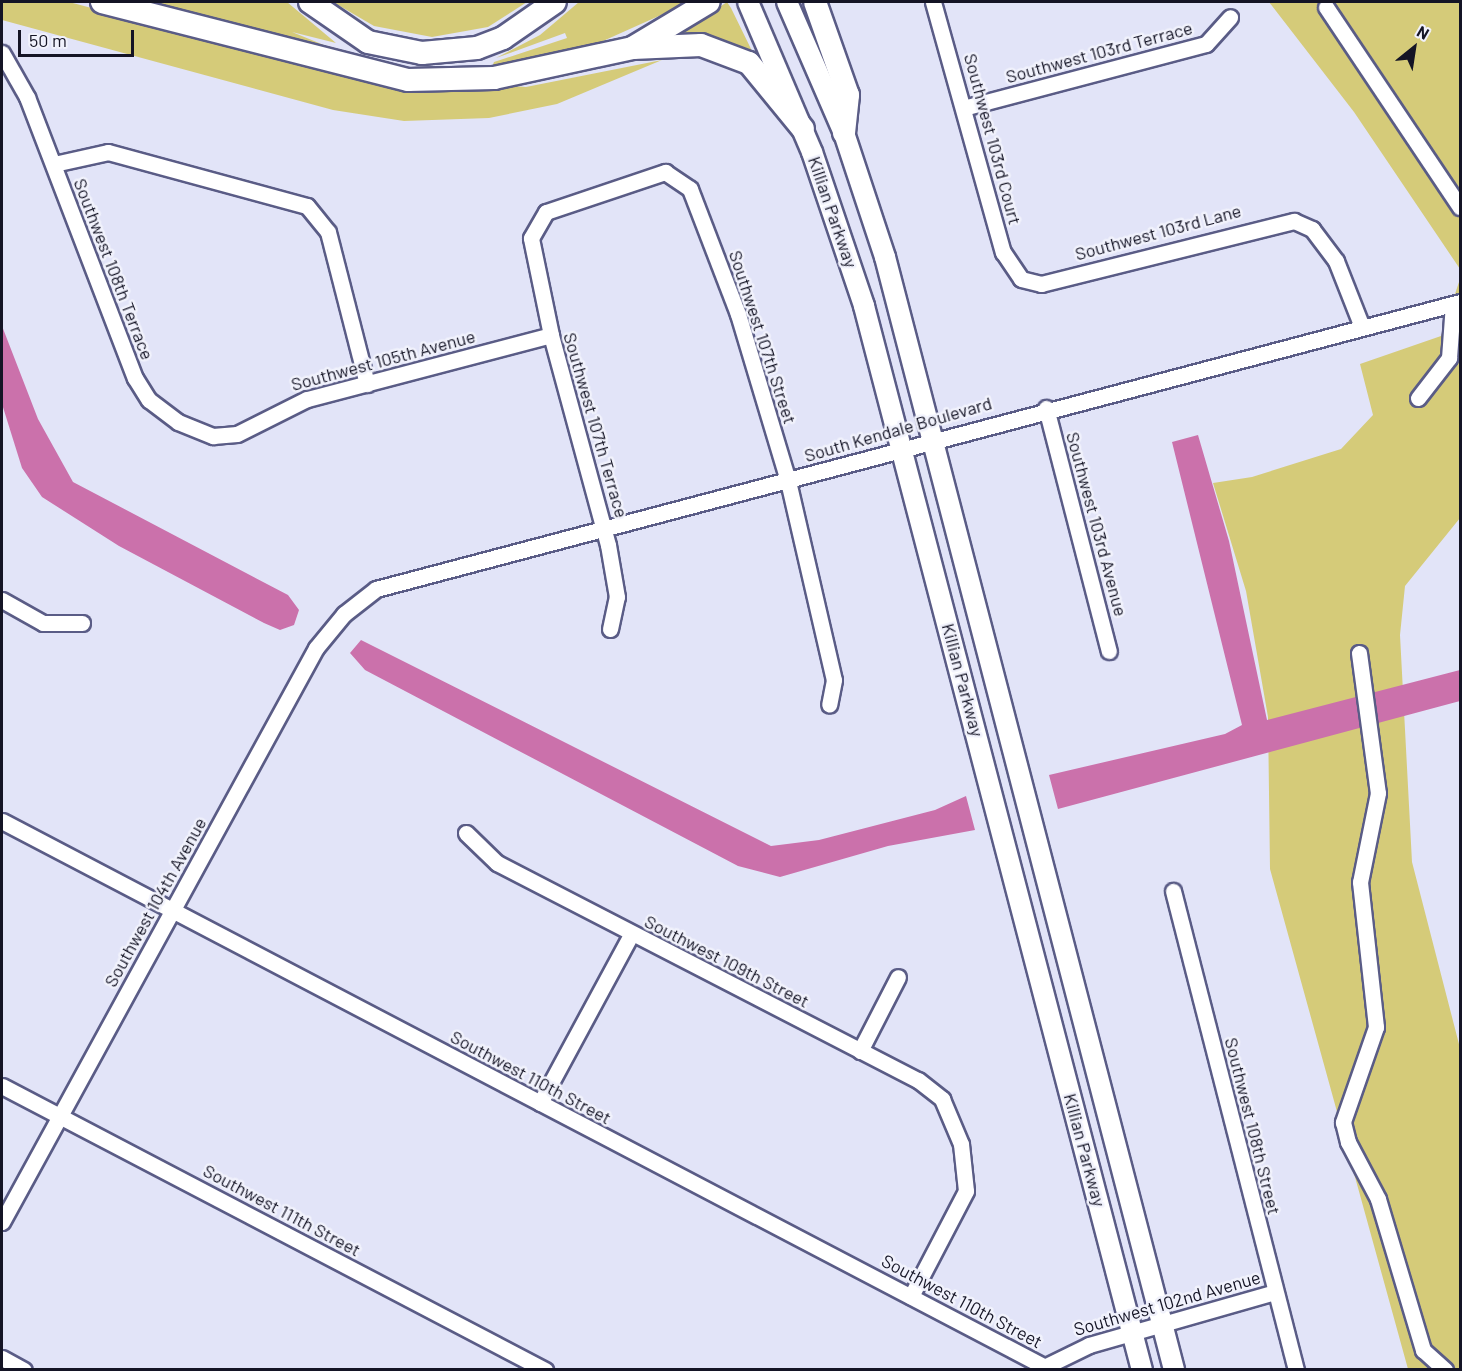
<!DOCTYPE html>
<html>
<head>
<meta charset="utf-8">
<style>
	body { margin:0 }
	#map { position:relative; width:1462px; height:1371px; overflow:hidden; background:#e2e4f8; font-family:Barlow,sans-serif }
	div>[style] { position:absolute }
	.green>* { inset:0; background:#d5cb79 }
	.water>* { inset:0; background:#cb71ab }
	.roads { filter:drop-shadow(2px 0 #5a5c86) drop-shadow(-2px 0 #5a5c86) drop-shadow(0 2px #5a5c86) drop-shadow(0 -2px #5a5c86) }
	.minor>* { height:15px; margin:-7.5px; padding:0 7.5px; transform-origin:7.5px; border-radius:7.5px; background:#fff }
	.major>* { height:20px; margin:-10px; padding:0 10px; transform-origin:10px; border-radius:10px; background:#fff }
	.highway>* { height:22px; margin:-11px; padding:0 11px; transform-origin:11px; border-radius:11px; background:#fff }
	span { translate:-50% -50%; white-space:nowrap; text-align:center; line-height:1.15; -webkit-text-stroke:5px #f1f2fc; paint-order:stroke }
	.street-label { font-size:18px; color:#141425 }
	.frame { position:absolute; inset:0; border:3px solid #141425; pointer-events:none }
	.north { position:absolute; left:1384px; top:18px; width:60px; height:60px; -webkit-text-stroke:4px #f1f2fc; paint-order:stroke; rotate:30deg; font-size:16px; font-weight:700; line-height:24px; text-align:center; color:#141425 }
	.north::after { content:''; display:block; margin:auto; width:21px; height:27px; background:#141425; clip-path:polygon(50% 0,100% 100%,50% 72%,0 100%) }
	.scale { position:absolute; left:18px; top:30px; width:116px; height:27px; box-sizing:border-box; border:3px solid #141425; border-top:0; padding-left:8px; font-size:18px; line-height:21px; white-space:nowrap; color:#141425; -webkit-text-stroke:4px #f1f2fc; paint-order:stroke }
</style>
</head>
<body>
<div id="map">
	<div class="green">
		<i style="clip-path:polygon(2px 2px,69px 2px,343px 75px,526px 87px,662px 60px,557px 104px,489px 118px,404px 121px,333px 110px,2px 20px)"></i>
		<i style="clip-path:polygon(129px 2px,287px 2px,336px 43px,292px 32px,341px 52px)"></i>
		<i style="clip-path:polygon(333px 2px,527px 2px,488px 27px,432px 37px,374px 26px)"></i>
		<i style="clip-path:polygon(579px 2px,690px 2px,583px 50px,490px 72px,494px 62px,567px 38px,565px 33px,496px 58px,540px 35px)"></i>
		<i style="clip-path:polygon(727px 2px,731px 8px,753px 53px,720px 39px,681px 33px)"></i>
		<i style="clip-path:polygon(1269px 2px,1460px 2px,1460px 269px,1354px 112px)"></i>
		<i style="clip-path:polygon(1460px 279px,1460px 518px,1405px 586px,1400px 635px,1412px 862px,1460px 1048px,1460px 1369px,1408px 1369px,1270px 869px,1268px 717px,1246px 591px,1213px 483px,1252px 477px,1341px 449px,1373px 415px,1360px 364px,1441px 336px)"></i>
	</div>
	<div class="water">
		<i style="clip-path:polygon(2px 326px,38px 419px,73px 482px,288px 595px,299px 610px,294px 625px,280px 630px,264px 623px,119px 546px,42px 497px,22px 468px,2px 404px)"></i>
		<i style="clip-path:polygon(1198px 435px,1229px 541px,1267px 720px,1460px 670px,1460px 701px,1058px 809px,1049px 775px,1225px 734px,1242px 725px,1172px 442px)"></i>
		<i style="clip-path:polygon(361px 640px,771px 846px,819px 840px,935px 810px,966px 796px,975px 830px,888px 846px,780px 877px,738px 866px,365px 670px,350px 653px)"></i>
	</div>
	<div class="roads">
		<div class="minor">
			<i style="left:933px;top:2px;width:260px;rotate:74.4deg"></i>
			<i style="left:1003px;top:252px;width:32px;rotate:56deg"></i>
			<i style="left:1021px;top:279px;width:21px;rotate:14deg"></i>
			<i style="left:1041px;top:284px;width:261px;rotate:-14deg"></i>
			<i style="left:1294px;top:221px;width:20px;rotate:24deg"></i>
			<i style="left:1312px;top:229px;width:40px;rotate:53deg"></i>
			<i style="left:1336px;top:261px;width:71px;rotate:68.5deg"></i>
			<i style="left:1326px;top:7px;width:241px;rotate:56.2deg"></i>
			<i style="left:2px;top:53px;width:51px;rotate:60.4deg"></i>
			<i style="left:27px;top:97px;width:301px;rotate:69deg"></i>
			<i style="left:135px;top:378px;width:26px;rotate:58deg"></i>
			<i style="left:149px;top:400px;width:36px;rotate:37deg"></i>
			<i style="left:178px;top:422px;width:38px;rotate:22deg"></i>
			<i style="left:213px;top:436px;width:24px;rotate:-5deg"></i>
			<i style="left:237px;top:434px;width:78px;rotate:-26.6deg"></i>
			<i style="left:307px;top:399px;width:252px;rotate:-14.7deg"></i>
			<i style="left:967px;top:107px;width:247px;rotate:-14.8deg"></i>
			<i style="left:1206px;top:44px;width:36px;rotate:-48deg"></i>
			<i style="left:54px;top:164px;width:55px;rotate:-12.5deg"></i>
			<i style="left:108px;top:152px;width:206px;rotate:15.2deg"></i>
			<i style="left:307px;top:206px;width:33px;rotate:51deg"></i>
			<i style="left:328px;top:232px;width:157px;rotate:75.6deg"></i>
			<i style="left:1418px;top:398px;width:51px;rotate:-52.2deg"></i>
			<i style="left:1449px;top:358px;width:54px;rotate:-85.8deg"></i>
			<i style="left:1046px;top:408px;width:251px;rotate:75.5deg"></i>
			<i style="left:2px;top:600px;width:47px;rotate:29.3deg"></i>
			<i style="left:43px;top:623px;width:39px"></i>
			<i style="left:610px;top:629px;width:33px;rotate:-78deg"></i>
			<i style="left:617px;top:597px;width:53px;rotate:-99.8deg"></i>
			<i style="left:608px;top:545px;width:218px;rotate:-105.2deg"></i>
			<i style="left:551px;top:335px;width:99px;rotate:-101.7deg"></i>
			<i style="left:531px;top:238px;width:30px;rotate:-60deg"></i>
			<i style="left:546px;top:212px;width:126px;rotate:-18.6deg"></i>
			<i style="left:665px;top:172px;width:30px;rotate:34deg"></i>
			<i style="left:690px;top:189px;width:134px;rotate:69deg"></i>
			<i style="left:738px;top:314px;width:174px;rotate:73.3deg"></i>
			<i style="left:788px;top:481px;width:204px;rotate:77deg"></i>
			<i style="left:834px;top:680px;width:25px;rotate:101deg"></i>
			<i style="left:1359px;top:653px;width:141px;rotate:82.3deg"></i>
			<i style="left:1378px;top:793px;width:91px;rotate:101.4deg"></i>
			<i style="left:1360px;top:882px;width:146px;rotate:83.7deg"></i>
			<i style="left:1376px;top:1027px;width:101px;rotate:109.2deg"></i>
			<i style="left:1343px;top:1122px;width:21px;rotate:76deg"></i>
			<i style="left:1348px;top:1142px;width:64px;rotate:62.2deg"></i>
			<i style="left:1378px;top:1199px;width:158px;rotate:73.4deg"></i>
			<i style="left:1423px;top:1350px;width:30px;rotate:42deg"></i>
			<i style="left:2px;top:821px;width:1175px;rotate:27.63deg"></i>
			<i style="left:466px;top:833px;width:43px;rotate:44.1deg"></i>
			<i style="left:497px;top:863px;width:474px;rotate:27.3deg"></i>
			<i style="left:918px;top:1080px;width:31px;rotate:38deg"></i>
			<i style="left:942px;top:1099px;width:49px;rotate:67.1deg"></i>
			<i style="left:961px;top:1144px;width:47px;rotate:83.9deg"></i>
			<i style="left:966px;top:1191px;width:119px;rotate:117.6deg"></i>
			<i style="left:1173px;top:891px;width:495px;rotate:75.6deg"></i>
			<i style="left:860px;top:1051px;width:83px;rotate:-62.8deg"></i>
			<i style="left:2px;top:1086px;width:613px;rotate:27.61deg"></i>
			<i style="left:540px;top:1103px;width:193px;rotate:-61.6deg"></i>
			<i style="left:2px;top:1222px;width:654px;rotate:-61.32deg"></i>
			<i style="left:316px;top:648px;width:44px;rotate:-50.5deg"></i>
			<i style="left:344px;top:614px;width:41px;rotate:-38deg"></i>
			<i style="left:376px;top:589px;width:1121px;rotate:-14.83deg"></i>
			<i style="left:2px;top:1358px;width:25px;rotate:29deg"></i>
			<i style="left:1038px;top:1370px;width:57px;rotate:-26.1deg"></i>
			<i style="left:1089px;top:1345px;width:193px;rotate:-15.9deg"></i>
		</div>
		<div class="major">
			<i style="left:748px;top:2px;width:163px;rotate:66.9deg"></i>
			<i style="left:812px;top:152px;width:163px;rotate:71.3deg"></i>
			<i style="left:864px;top:306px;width:1100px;rotate:75.36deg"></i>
			<i style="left:787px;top:2px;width:143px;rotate:66.5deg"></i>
			<i style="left:844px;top:133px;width:131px;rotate:71.7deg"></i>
			<i style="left:885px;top:257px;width:1150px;rotate:75.44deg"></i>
		</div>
		<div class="highway">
			<i style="left:102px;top:2px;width:316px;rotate:14.3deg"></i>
			<i style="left:408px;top:80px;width:86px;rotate:-1.3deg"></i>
			<i style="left:494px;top:78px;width:142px;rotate:-12.2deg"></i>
			<i style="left:633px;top:48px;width:68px;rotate:-2.5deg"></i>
			<i style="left:701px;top:45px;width:51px;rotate:20.6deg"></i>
			<i style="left:749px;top:63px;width:85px;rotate:50.7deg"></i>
			<i style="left:310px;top:2px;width:70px;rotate:34.6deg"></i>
			<i style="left:368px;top:42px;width:55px;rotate:11.5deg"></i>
			<i style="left:422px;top:53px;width:55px;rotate:-5.2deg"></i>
			<i style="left:477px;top:48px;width:28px;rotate:-21deg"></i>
			<i style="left:503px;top:38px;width:63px;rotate:-34.7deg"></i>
			<i style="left:815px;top:2px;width:99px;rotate:70.5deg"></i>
			<i style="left:848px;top:95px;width:38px;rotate:96deg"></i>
			<i style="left:634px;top:47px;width:87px;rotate:-31deg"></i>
		</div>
	</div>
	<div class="street-label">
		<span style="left:1099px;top:52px;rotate:-15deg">Southwest 103rd Terrace</span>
		<span style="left:993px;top:139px;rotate:75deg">Southwest 103rd Court</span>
		<span style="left:833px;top:212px;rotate:71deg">Killian Parkway</span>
		<span style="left:1158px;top:232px;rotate:-15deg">Southwest 103rd Lane</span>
		<span style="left:114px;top:269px;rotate:69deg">Southwest 108th Terrace</span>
		<span style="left:763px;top:337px;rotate:72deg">Southwest 107th Street</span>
		<span style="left:383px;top:360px;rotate:-15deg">Southwest 105th Avenue</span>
		<span style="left:596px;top:425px;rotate:74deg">Southwest 107th Terrace</span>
		<span style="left:898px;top:429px;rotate:-16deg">South Kendale Boulevard</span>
		<span style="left:1097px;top:524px;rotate:75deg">Southwest 103rd Avenue</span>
		<span style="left:963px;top:680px;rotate:75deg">Killian Parkway</span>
		<span style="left:155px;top:902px;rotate:-61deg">Southwest 104th Avenue</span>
		<span style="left:727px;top:961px;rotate:27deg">Southwest 109th Street</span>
		<span style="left:531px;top:1077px;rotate:28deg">Southwest 110th Street</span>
		<span style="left:1253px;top:1126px;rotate:76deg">Southwest 108th Street</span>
		<span style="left:1085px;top:1150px;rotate:75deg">Killian Parkway</span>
		<span style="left:282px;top:1210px;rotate:28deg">Southwest 111th Street</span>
		<span style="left:962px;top:1301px;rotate:28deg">Southwest 110th Street</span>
		<span style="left:1167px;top:1303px;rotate:-16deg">Southwest 102nd Avenue</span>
	</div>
	<div class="frame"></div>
	<div class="north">N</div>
	<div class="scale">50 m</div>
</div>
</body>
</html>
